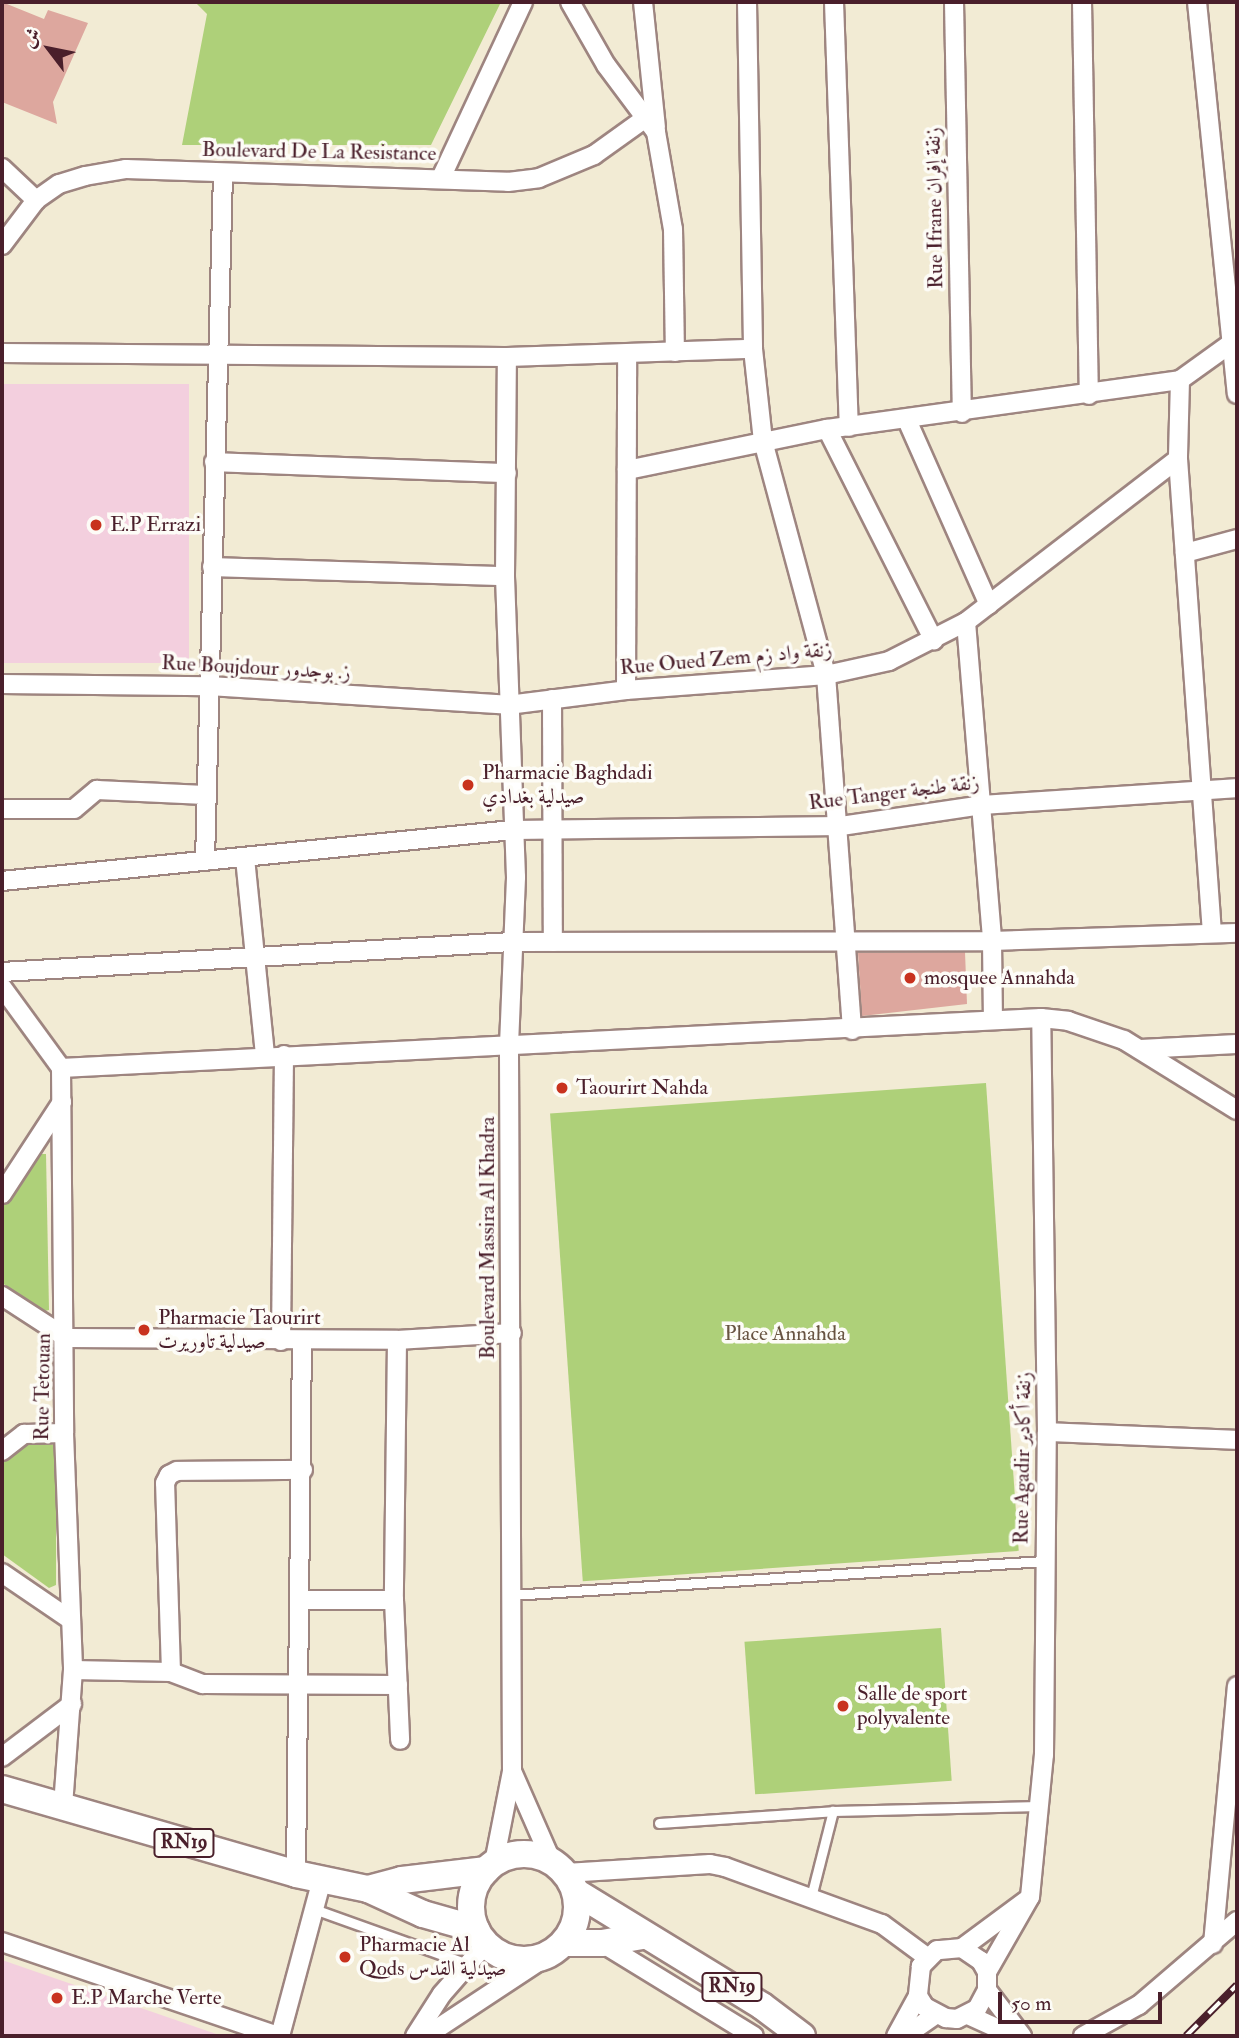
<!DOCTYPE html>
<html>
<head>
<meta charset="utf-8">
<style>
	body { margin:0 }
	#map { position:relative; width:1239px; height:2038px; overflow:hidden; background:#f2ebd4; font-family:"IM FELL Double Pica",Amiri,serif }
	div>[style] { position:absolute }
	.built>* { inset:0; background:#f3cfde; transform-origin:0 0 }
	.green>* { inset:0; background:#aed079; transform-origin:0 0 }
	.building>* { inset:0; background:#dda79e }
	.roads { filter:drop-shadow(2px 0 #9e8580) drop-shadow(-2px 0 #9e8580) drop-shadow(0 2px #9e8580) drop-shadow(0 -2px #9e8580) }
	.lane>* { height:9px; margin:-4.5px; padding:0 4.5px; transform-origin:4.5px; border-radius:4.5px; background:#fff }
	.street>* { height:18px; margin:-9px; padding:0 9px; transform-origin:9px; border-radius:9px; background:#fff }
	.primary>* { height:26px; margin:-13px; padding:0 13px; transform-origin:13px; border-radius:13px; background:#fff }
	.primary>.ring { margin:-13px; padding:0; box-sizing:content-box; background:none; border:26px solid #fff; border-radius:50% }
	.rail>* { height:8px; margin-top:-4px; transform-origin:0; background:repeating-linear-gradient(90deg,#fdfcf7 0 16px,#4a1f2b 0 32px); box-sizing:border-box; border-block:2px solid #4a1f2b }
	.dots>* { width:19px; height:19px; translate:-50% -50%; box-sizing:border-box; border:4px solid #fdfcf7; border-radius:50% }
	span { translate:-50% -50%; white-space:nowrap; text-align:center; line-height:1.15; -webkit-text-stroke:7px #fdfcf7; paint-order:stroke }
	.shield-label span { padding:2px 5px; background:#fdfcf7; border:2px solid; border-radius:5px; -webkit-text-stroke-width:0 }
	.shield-label { font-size:19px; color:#4a1f2b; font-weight:700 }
	.street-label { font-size:21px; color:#4a1f2b }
	.poi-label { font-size:21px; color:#4a1f2b }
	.left { translate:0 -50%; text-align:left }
	.park-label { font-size:21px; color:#685442 }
	.frame { position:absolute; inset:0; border:4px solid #4a1f2b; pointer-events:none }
	.north { position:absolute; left:14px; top:14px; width:70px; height:70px; -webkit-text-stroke:5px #fdfcf7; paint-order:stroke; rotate:302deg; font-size:19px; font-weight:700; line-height:28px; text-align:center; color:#4a1f2b }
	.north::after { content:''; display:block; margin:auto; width:24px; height:32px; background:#4a1f2b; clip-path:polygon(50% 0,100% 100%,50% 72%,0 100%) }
	.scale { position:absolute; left:998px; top:1992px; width:164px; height:32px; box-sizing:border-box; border:4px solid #4a1f2b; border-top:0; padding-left:9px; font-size:21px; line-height:24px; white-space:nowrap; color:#4a1f2b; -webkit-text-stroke:5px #fdfcf7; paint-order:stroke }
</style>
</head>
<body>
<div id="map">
	<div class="built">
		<i style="left:189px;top:384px;width:279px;height:187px;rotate:90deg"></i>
		<i style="clip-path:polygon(2px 1960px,222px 2036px,2px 2036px)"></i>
	</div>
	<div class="green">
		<i style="clip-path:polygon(195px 2px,501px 2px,431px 145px,182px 145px,207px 14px)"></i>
		<i style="left:986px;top:1083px;width:469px;height:437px;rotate:86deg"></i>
		<i style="clip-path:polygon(36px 1154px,46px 1154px,49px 1310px,45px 1311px,2px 1283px,2px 1207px)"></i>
		<i style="clip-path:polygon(15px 1441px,56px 1445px,56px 1585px,49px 1588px,2px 1554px,2px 1462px)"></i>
		<i style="left:941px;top:1628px;width:153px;height:197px;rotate:86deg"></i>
	</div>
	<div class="building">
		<i style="clip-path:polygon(2px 2px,44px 19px,48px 10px,88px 23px,53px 102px,57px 124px,2px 102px)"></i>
		<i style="clip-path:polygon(965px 952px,967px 1004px,862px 1016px,858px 953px)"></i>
	</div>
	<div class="roads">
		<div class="lane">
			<i style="left:511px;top:1595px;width:534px;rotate:-3.65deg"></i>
			<i style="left:659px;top:1823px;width:174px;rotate:-3.9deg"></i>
			<i style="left:833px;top:1811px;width:206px;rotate:-1.4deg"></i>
			<i style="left:811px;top:1897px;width:89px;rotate:-75.7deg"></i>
			<i style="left:314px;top:1909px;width:164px;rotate:19.7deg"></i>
		</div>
		<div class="street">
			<i style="left:570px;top:2px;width:73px;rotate:60.3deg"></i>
			<i style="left:606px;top:65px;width:84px;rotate:53.3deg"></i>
			<i style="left:656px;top:132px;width:98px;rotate:80.1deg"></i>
			<i style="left:673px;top:229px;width:123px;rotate:89.1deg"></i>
			<i style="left:643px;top:2px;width:126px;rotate:84.1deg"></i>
			<i style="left:747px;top:2px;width:347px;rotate:89deg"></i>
			<i style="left:753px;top:349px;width:93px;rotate:83.8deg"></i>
			<i style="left:763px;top:441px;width:242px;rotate:74.9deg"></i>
			<i style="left:826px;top:675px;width:356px;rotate:85.8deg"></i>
			<i style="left:834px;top:2px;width:425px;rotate:88deg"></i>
			<i style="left:954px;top:2px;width:411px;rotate:88.9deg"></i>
			<i style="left:1082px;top:2px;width:393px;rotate:89deg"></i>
			<i style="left:1197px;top:2px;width:394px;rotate:84.2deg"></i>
			<i style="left:2px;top:168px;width:47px;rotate:43.3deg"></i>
			<i style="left:441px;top:178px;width:194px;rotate:-65deg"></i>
			<i style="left:2px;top:245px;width:56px;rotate:-52.9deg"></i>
			<i style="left:36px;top:200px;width:28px;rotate:-35deg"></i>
			<i style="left:59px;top:184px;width:27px;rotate:-17deg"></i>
			<i style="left:85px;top:176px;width:42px;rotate:-9.7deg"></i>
			<i style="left:126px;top:169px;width:382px;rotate:1.9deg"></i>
			<i style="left:508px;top:182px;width:31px;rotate:-7deg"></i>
			<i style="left:539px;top:178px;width:60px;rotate:-22.7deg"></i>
			<i style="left:594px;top:155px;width:65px;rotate:-35.6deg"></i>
			<i style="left:2px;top:353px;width:505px;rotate:0.45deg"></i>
			<i style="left:507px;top:357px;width:246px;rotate:-1.9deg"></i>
			<i style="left:1180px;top:380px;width:79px;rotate:91.5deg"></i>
			<i style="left:1178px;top:459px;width:475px;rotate:85.9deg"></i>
			<i style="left:907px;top:420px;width:202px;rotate:66.1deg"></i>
			<i style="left:827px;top:429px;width:237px;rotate:63.2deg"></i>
			<i style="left:214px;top:462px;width:293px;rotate:2.2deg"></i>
			<i style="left:627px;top:470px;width:204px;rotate:-11.6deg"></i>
			<i style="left:827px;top:429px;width:356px;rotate:-7.9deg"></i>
			<i style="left:1180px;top:380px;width:70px;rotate:-35.7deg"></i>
			<i style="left:1185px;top:553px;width:54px;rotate:-15.1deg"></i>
			<i style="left:212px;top:567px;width:293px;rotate:1.8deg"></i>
			<i style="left:966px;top:622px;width:320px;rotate:85.3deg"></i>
			<i style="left:992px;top:941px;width:78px;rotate:89.3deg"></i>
			<i style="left:2px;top:684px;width:207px;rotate:0.6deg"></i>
			<i style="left:209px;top:686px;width:300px;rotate:3.6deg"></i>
			<i style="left:508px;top:705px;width:119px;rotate:-7.2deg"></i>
			<i style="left:626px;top:690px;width:201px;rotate:-4.3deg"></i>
			<i style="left:826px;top:675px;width:65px;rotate:-12.5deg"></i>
			<i style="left:889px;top:661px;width:86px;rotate:-26.9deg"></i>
			<i style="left:966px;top:622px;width:267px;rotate:-37.6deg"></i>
			<i style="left:626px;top:690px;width:335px;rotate:-89.8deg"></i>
			<i style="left:552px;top:699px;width:243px;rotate:89.8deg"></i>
			<i style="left:2px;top:809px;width:72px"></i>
			<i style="left:74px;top:809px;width:30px;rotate:-40deg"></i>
			<i style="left:97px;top:790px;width:108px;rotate:2.7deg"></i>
			<i style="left:245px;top:858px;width:198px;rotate:84.2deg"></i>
			<i style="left:205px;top:861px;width:687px;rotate:-88.5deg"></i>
			<i style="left:2px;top:881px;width:514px;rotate:-5.7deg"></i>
			<i style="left:513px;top:830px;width:328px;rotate:-0.7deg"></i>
			<i style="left:841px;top:826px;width:144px;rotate:-8.4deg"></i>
			<i style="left:983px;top:805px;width:255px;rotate:-3.8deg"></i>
			<i style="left:2px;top:972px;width:511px;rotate:-3.37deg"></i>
			<i style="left:512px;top:942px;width:480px;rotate:-0.1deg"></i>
			<i style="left:992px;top:941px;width:245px;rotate:-1.9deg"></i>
			<i style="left:2px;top:987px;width:100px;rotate:53.9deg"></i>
			<i style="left:61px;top:1068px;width:365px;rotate:89.5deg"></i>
			<i style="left:64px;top:1433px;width:237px;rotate:87.8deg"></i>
			<i style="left:73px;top:1670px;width:137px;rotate:94.2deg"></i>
			<i style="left:1140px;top:1049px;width:97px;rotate:-3deg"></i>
			<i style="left:61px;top:1068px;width:981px;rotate:-2.92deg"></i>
			<i style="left:1041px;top:1018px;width:27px;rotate:6deg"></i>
			<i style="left:1068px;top:1021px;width:59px;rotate:18.7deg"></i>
			<i style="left:1124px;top:1040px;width:133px;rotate:31.8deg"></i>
			<i style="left:2px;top:1194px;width:110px;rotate:-56.9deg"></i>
			<i style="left:2px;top:1296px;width:77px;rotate:32.9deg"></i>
			<i style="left:67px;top:1338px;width:330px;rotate:0.3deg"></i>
			<i style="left:397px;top:1340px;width:115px;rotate:-3.5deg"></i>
			<i style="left:397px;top:1340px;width:260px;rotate:90.7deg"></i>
			<i style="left:394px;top:1600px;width:140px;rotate:87.5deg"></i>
			<i style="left:281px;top:1341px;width:286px;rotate:-89.4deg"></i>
			<i style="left:1047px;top:1432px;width:190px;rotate:2.4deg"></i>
			<i style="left:2px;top:1451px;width:28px;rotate:-38deg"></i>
			<i style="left:24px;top:1434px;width:40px;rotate:-1.4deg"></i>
			<i style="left:2px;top:1573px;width:83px;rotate:34.3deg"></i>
			<i style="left:300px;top:1600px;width:94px"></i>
			<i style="left:73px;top:1670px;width:98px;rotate:1.2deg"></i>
			<i style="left:171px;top:1672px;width:34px;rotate:21deg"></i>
			<i style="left:203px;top:1684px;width:195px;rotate:0.3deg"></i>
			<i style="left:171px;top:1672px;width:189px;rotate:-91.8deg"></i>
			<i style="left:165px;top:1483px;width:9px;rotate:-63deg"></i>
			<i style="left:169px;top:1475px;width:9px;rotate:-27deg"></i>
			<i style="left:177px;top:1471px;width:126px;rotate:-0.5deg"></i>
			<i style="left:2px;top:1757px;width:88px;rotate:-37.1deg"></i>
			<i style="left:512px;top:1771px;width:97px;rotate:66.3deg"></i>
			<i style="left:494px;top:1863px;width:94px;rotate:-78.9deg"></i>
			<i style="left:512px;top:1771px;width:726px;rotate:-90.24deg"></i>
			<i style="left:509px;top:1045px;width:168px;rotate:-87.6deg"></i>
			<i style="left:516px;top:877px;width:301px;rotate:-92.1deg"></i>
			<i style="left:505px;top:576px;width:219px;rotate:-89.5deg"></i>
			<i style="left:566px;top:1873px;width:144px;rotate:-3.6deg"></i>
			<i style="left:710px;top:1864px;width:15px;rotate:11deg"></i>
			<i style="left:725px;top:1867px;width:167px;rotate:20deg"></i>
			<i style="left:882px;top:1924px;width:56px;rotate:36.3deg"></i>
			<i style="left:296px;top:1874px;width:534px;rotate:-89.36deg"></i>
			<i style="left:2px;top:1942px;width:292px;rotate:18.8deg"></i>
			<i style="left:602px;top:1943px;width:178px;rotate:31.5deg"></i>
			<i style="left:1213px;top:1944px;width:259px;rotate:-84.7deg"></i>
			<i style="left:962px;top:1948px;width:82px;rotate:-36.6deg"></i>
			<i style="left:987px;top:1972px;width:13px;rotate:-119deg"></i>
			<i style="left:981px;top:1961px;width:23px;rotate:-146deg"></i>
			<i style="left:962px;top:1948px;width:25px;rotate:175deg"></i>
			<i style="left:937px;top:1950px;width:23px;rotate:135deg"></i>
			<i style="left:921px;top:1966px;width:30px;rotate:96deg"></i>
			<i style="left:918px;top:1996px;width:13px;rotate:58deg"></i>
			<i style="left:925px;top:2007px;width:24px;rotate:28deg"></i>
			<i style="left:946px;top:2018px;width:11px;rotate:5deg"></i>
			<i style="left:957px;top:2019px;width:22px;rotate:-27deg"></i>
			<i style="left:977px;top:2009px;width:21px;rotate:-62deg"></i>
			<i style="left:987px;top:1990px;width:18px;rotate:-90deg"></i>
			<i style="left:987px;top:1972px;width:86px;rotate:-60.2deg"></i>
			<i style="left:1030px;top:1897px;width:143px;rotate:-84.4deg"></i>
			<i style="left:1044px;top:1755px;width:323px;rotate:-89.5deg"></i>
			<i style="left:1047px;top:1432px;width:414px;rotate:-90.8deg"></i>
			<i style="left:987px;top:1990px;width:58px;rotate:52.7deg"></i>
			<i style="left:968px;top:2015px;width:51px;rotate:24.5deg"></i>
			<i style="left:280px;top:2036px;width:163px;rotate:-75deg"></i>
			<i style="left:415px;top:2036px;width:50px;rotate:-57.3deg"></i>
			<i style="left:442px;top:1994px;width:67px;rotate:-48.7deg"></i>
			<i style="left:426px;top:2036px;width:147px;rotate:-33.4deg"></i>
			<i style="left:896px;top:2036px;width:46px;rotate:-61.2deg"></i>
			<i style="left:905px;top:2036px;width:37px;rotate:-35deg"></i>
			<i style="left:1083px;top:2036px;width:64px;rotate:-29deg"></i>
			<i style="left:1139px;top:2005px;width:129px;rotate:-40.6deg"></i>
		</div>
		<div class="primary">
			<i style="left:2px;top:1789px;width:306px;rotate:16.1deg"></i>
			<i style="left:296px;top:1874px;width:74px;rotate:11.8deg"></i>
			<i style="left:368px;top:1889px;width:60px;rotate:24.4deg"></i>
			<i style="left:423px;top:1914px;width:55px;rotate:15.8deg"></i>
			<i class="ring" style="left:471px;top:1854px;width:80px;height:80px"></i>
			<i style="left:368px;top:1889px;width:35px;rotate:-15deg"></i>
			<i style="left:402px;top:1880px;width:85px;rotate:-6.8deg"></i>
			<i style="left:576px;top:1892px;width:218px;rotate:31.5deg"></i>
			<i style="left:762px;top:2006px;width:50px;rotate:36.9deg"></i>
			<i style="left:564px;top:1943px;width:38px"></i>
			<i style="left:602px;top:1943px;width:41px;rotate:-9.9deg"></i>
		</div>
	</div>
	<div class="rail">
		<i style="left:1186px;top:2036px;width:72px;rotate:-45deg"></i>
	</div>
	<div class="dots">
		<i style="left:96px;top:525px;background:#c8321e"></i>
		<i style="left:468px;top:785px;background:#c8321e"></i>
		<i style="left:910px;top:978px;background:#c8321e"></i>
		<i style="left:562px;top:1088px;background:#c8321e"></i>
		<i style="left:144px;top:1330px;background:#c8321e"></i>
		<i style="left:843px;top:1706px;background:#c8321e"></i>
		<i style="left:345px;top:1957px;background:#c8321e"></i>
		<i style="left:57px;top:1998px;background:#c8321e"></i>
	</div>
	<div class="shield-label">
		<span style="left:184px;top:1843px">RN19</span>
		<span style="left:732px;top:1987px">RN19</span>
	</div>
	<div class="street-label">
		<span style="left:319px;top:152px;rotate:1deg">Boulevard De La Resistance</span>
		<span style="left:935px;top:208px;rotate:-91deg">Rue Ifrane زنقة إفران</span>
		<span style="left:726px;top:659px;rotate:-5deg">Rue Oued Zem زنقة واد زم</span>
		<span style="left:256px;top:668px;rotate:3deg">Rue Boujdour ز. بوجدور</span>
		<span style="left:894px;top:793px;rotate:-7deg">Rue Tanger زنقة طنجة</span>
		<span style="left:488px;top:1238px;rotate:-90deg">Boulevard Massira Al Khadra</span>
		<span style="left:43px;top:1387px;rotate:-89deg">Rue Tetouan</span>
		<span style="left:1023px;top:1458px;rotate:-89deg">Rue Agadir زنقة أكادير</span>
	</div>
	<div class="poi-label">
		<span class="left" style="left:110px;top:525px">E.P Errazi</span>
		<span class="left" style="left:482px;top:785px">Pharmacie Baghdadi<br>صيدلية بغدادي</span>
		<span class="left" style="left:924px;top:978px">mosquee Annahda</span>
		<span class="left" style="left:576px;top:1088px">Taourirt Nahda</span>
		<span class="left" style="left:158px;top:1330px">Pharmacie Taourirt<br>صيدلية تاوريرت</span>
		<span class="left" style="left:857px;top:1706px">Salle de sport<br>polyvalente</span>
		<span class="left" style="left:359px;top:1957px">Pharmacie Al<br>Qods صيدلية القدس</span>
		<span class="left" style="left:71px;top:1998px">E.P Marche Verte</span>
	</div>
	<div class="park-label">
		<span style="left:785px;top:1334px">Place Annahda</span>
	</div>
	<div class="frame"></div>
	<div class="north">ش</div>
	<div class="scale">50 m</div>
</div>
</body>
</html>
